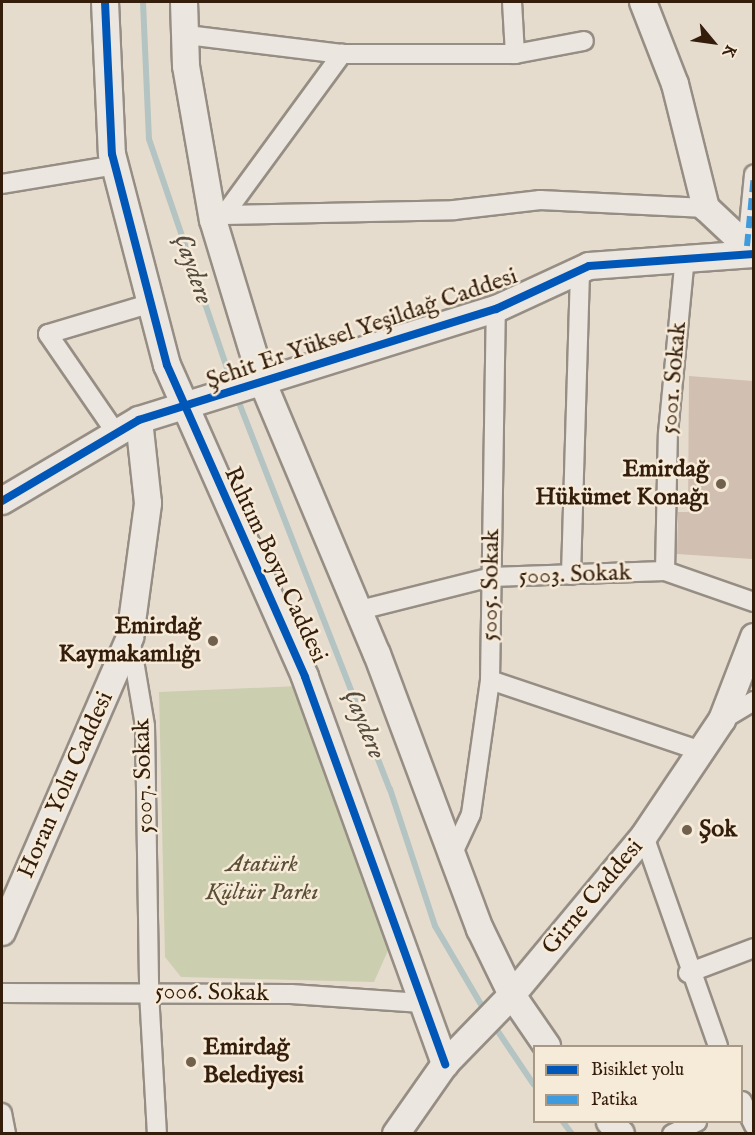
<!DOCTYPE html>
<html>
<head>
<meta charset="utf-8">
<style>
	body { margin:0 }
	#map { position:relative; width:755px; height:1135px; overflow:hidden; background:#e6dcce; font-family:"IM FELL English",serif }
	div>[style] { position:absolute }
	.green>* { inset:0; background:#ccceb0 }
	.stream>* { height:6px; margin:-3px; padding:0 3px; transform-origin:3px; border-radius:3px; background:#b4c4c3 }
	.building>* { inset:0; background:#d1bfb1 }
	.roads { filter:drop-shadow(2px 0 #968e84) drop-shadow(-2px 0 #968e84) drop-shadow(0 2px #968e84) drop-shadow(0 -2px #968e84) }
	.street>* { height:18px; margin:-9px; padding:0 9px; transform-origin:9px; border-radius:9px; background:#ebe6df }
	.secondary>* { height:26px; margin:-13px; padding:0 13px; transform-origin:13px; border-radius:13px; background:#ebe6df }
	.quiet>* { height:6px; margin-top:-3px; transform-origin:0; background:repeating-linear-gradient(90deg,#3e9bde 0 12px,transparent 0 18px) }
	.cycleway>* { height:8px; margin:-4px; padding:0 4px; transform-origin:4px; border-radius:4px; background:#0057b8 }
	.dots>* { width:16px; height:16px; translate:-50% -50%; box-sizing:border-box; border:3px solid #f6ead8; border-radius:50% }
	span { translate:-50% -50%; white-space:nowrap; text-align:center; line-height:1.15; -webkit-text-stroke:5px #f6ead8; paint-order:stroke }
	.street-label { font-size:24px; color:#341d0b }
	.poi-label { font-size:24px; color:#341d0b; font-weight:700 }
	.right { translate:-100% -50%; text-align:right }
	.left { translate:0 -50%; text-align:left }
	.park-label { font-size:24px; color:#5b4f35; font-style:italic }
	.water-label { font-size:26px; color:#544c41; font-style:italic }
	.frame { position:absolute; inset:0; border:3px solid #341d0b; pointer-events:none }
	.legend { position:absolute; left:533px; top:1045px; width:210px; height:78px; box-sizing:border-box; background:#f6ead8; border:2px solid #a89886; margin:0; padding:8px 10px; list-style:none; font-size:18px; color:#341d0b }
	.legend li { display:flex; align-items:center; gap:12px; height:30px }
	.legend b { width:30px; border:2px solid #a89886 }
	.north { position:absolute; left:683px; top:12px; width:60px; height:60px; -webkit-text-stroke:4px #f6ead8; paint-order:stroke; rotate:119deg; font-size:16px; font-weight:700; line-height:24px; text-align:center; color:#341d0b }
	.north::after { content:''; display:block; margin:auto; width:21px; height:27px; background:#341d0b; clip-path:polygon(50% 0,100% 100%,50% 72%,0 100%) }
</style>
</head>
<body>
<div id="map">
	<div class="green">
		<i style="clip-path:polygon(298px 686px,390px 946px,374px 982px,181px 977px,165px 957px,159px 692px)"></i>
	</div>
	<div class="stream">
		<i style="left:143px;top:2px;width:137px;rotate:87.5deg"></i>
		<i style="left:149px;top:139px;width:261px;rotate:71.2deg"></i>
		<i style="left:236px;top:395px;width:423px;rotate:68.7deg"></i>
		<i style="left:390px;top:789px;width:144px;rotate:71.8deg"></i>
		<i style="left:435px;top:926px;width:101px;rotate:59.6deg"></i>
		<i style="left:493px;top:1024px;width:73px;rotate:56.1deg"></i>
		<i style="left:563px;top:1122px;width:15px;rotate:53deg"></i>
	</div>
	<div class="building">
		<i style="clip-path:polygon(689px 376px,753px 381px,752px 559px,677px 554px,678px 512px,688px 512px)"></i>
	</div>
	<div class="roads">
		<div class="street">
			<i style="left:512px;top:2px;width:52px;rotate:86.7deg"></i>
			<i style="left:187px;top:35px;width:156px;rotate:7deg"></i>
			<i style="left:342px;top:54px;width:173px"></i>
			<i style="left:515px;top:54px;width:70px;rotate:-10.7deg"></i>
			<i style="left:2px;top:184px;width:115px;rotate:-9.5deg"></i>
			<i style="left:224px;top:215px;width:200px;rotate:-53.8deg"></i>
			<i style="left:213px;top:220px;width:12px;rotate:-24deg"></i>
			<i style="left:224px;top:215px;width:230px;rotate:-1.2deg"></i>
			<i style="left:454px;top:210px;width:87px;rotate:-6.6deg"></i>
			<i style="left:540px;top:200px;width:166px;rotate:2.8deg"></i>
			<i style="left:747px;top:246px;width:72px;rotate:-84.4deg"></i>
			<i style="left:116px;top:433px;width:120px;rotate:-124.5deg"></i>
			<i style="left:48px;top:334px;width:109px;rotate:-16.6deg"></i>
			<i style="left:665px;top:571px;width:138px;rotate:-88.8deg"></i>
			<i style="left:668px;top:433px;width:176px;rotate:-84.5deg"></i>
			<i style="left:571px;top:575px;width:305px;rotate:-88.3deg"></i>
			<i style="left:360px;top:610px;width:135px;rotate:-14.1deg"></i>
			<i style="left:491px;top:577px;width:174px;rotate:-2deg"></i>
			<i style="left:665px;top:571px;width:94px;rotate:19.2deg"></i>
			<i style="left:130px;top:637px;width:90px;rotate:80.4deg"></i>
			<i style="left:145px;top:726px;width:266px;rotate:89.1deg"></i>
			<i style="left:149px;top:992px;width:142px;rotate:86.8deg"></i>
			<i style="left:490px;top:680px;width:219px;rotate:18.6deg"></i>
			<i style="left:722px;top:720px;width:37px;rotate:-31deg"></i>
			<i style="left:644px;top:836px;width:223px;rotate:70.6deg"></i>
			<i style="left:452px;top:855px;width:45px;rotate:-65.1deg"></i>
			<i style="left:471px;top:814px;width:135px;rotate:-81.9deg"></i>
			<i style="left:490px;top:680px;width:371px;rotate:-89.1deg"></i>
			<i style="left:688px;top:973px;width:71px;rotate:-20.7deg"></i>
			<i style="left:2px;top:993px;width:289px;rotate:0.2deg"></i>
			<i style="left:291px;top:994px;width:131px;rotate:3.9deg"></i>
			<i style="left:742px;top:1101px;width:28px;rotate:64deg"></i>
			<i style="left:2px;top:1113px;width:21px;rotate:79deg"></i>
			<i style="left:672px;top:1134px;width:28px;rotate:-26deg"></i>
		</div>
		<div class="secondary">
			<i style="left:105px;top:2px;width:152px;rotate:87.4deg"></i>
			<i style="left:112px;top:154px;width:218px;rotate:75.4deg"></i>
			<i style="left:167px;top:365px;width:341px;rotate:66.1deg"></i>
			<i style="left:305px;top:677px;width:412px;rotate:70.1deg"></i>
			<i style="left:184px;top:2px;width:64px;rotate:88.2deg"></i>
			<i style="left:186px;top:66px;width:156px;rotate:80.1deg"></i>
			<i style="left:213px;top:220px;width:168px;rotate:73.1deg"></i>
			<i style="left:262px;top:381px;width:296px;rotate:67.2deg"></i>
			<i style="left:377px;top:654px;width:294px;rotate:69.5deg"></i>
			<i style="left:480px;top:929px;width:73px;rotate:64.1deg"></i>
			<i style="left:512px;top:995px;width:62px;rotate:55.5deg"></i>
			<i style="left:643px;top:2px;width:88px;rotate:68.7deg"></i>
			<i style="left:675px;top:84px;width:128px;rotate:76deg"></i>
			<i style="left:706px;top:208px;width:66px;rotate:43.2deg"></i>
			<i style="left:2px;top:501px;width:159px;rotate:-30.6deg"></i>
			<i style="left:139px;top:420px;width:374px;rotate:-17.3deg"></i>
			<i style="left:496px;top:309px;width:102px;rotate:-24.8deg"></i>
			<i style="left:589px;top:266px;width:165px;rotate:-4.2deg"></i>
			<i style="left:2px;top:932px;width:322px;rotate:-66.5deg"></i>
			<i style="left:130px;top:637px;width:135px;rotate:-82.3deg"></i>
			<i style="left:148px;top:503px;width:83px;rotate:-96.2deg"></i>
			<i style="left:610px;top:1122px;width:16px;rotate:47deg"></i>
			<i style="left:396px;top:1134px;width:85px;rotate:-55deg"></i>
			<i style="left:445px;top:1064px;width:96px;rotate:-45.8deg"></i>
			<i style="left:512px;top:995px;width:207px;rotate:-50.3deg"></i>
			<i style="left:644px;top:836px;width:140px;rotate:-56.1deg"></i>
			<i style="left:722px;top:720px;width:89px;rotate:-68.9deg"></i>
		</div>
	</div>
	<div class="quiet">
		<i style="left:747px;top:246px;width:72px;rotate:-84.4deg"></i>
	</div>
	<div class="cycleway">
		<i style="left:105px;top:2px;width:152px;rotate:87.4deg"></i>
		<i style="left:112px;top:154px;width:218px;rotate:75.4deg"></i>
		<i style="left:167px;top:365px;width:341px;rotate:66.1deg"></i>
		<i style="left:305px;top:677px;width:412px;rotate:70.1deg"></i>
		<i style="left:2px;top:501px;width:159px;rotate:-30.6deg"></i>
		<i style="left:139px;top:420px;width:374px;rotate:-17.3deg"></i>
		<i style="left:496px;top:309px;width:102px;rotate:-24.8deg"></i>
		<i style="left:589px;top:266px;width:165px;rotate:-4.2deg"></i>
	</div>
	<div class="dots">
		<i style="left:721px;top:484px;background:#72604f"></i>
		<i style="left:213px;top:641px;background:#72604f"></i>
		<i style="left:687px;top:830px;background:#72604f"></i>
		<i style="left:191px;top:1062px;background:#72604f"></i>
	</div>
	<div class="street-label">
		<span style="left:362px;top:329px;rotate:-19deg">Şehit Er Yüksel Yeşildağ Caddesi</span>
		<span style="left:674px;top:378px;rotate:-85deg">5001. Sokak</span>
		<span style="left:275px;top:565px;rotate:65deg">Rıhtım Boyu Caddesi</span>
		<span style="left:575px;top:575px;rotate:-2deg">5003. Sokak</span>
		<span style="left:491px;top:585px;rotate:-89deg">5005. Sokak</span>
		<span style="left:144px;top:776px;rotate:-92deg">5007. Sokak</span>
		<span style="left:66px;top:785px;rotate:-66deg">Horan Yolu Caddesi</span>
		<span style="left:593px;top:897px;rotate:-50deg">Girne Caddesi</span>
		<span style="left:212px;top:993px;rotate:1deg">5006. Sokak</span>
	</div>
	<div class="poi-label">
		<span class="right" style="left:709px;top:484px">Emirdağ<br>Hükümet Konağı</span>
		<span class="right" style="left:201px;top:641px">Emirdağ<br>Kaymakamlığı</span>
		<span class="left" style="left:699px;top:830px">Şok</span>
		<span class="left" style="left:203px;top:1062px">Emirdağ<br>Belediyesi</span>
	</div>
	<div class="park-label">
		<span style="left:262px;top:879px">Atatürk<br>Kültür Parkı</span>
	</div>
	<div class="water-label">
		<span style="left:193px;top:269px;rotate:71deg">Çaydere</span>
		<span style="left:364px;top:724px;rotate:68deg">Çaydere</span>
	</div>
	<div class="frame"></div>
	<ul class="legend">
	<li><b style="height:8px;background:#0057b8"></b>Bisiklet yolu</li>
	<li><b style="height:8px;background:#3e9bde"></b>Patika</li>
	</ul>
	<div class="north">K</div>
</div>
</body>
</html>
